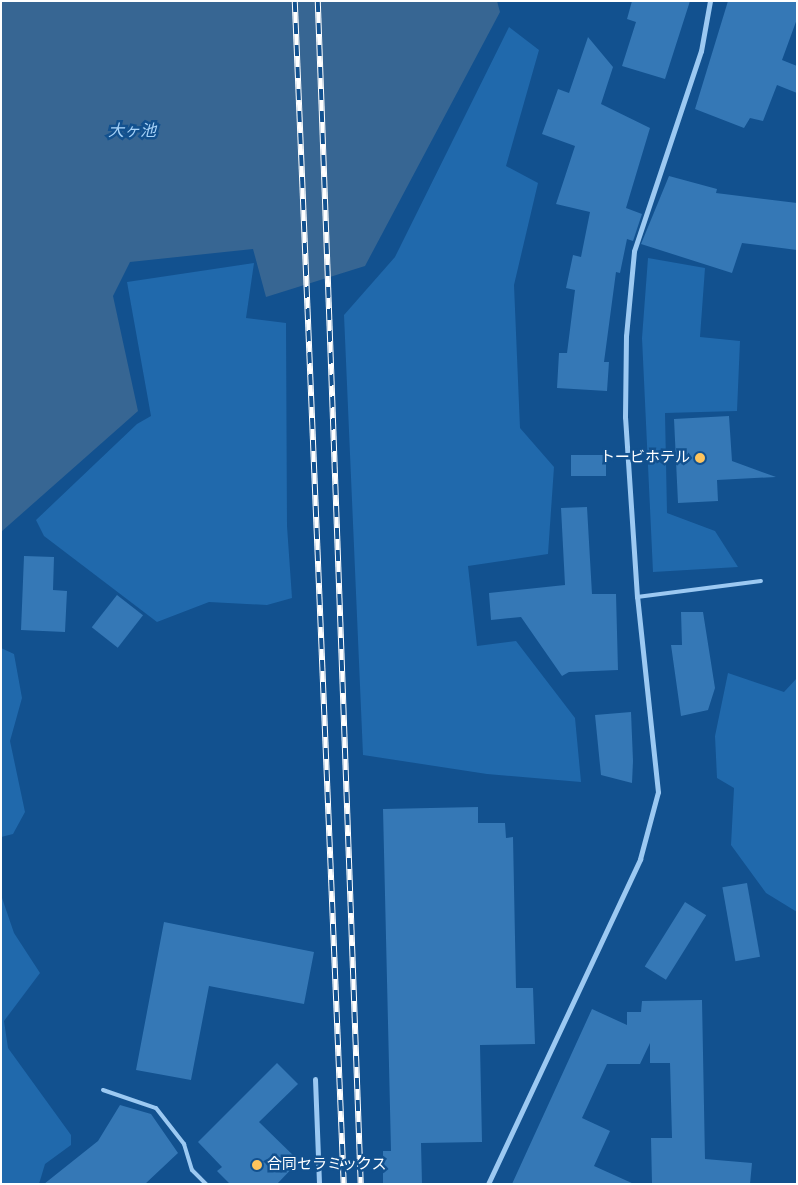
<!DOCTYPE html>
<html>
<head>
<meta charset="utf-8">
<style>
	body { margin:0 }
	#map { position:relative; width:798px; height:1185px; overflow:hidden; background:#12518f; font-family:"DM Sans","Noto Sans JP",sans-serif }
	div>[style] { position:absolute }
	.green>* { inset:0; background:#2069ac }
	.water>* { inset:0; background:#376693 }
	.building>* { inset:0; background:#3578b6; transform-origin:0 0 }
	.service>* { height:4px; margin:-2px; padding:0 2px; transform-origin:2px; border-radius:2px; background:#9cc9f2 }
	.minor>* { height:5px; margin:-2.5px; padding:0 2.5px; transform-origin:2.5px; border-radius:2.5px; background:#9cc9f2 }
	.rail>* { height:5.5px; margin-top:-2.75px; transform-origin:0; background:repeating-linear-gradient(90deg,#12518f 0 11px,#fff 0 22px); box-sizing:border-box; border-block:1px solid #fff }
	.dots>* { width:14px; height:14px; translate:-50% -50%; box-sizing:border-box; border:2px solid #12518f; border-radius:50% }
	span { translate:-50% -50%; white-space:nowrap; text-align:center; line-height:1.15; -webkit-text-stroke:5px #12518f; paint-order:stroke }
	.poi-label { font-size:15px; color:#fff }
	.right { translate:-100% -50%; text-align:right }
	.left { translate:0 -50%; text-align:left }
	.water-label { font-size:16px; color:#a7d3f9; font-style:italic }
	.frame { position:absolute; inset:0; border:2px solid #fff; pointer-events:none }
</style>
</head>
<body>
<div id="map">
	<div class="green">
		<i style="clip-path:polygon(509px 27px,539px 50px,506px 166px,538px 183px,514px 285px,520px 428px,554px 467px,548px 554px,468px 566px,477px 646px,516px 641px,575px 718px,581px 782px,487px 774px,363px 755px,344px 315px,395px 257px)"></i>
		<i style="clip-path:polygon(648px 258px,705px 268px,700px 337px,740px 341px,737px 411px,665px 413px,667px 513px,715px 531px,738px 567px,653px 572px,642px 338px)"></i>
		<i style="clip-path:polygon(254px 263px,246px 318px,286px 323px,287px 526px,292px 598px,267px 605px,209px 602px,157px 622px,44px 536px,36px 520px,137px 424px,151px 416px,127px 282px)"></i>
		<i style="clip-path:polygon(1px 648px,14px 654px,22px 698px,10px 741px,25px 812px,13px 834px,1px 837px)"></i>
		<i style="clip-path:polygon(728px 673px,784px 692px,797px 678px,797px 912px,766px 893px,731px 845px,734px 788px,717px 778px,715px 736px)"></i>
		<i style="clip-path:polygon(1px 895px,14px 933px,40px 973px,4px 1021px,8px 1048px,71px 1135px,71px 1145px,45px 1164px,39px 1184px,1px 1184px)"></i>
	</div>
	<div class="water">
		<i style="clip-path:polygon(1px 1px,497px 1px,500px 12px,365px 266px,266px 297px,253px 249px,130px 262px,113px 296px,138px 411px,1px 532px)"></i>
	</div>
	<div class="building">
		<i style="clip-path:polygon(632px 1px,690px 1px,665px 79px,622px 66px,636px 22px,627px 19px)"></i>
		<i style="clip-path:polygon(728px 1px,797px 1px,797px 19px,782px 60px,797px 66px,797px 93px,777px 85px,763px 121px,750px 118px,744px 128px,695px 109px)"></i>
		<i style="clip-path:polygon(588px 37px,613px 67px,601px 104px,650px 128px,626px 208px,642px 214px,633px 241px,627px 239px,620px 273px,616px 272px,604px 362px,609px 362px,607px 391px,557px 388px,559px 353px,567px 353px,575px 290px,566px 288px,573px 255px,581px 257px,590px 212px,556px 204px,575px 146px,542px 134px,558px 89px,569px 93px)"></i>
		<i style="clip-path:polygon(669px 176px,717px 189px,716px 193px,797px 203px,797px 250px,742px 243px,732px 273px,641px 244px)"></i>
		<i style="clip-path:polygon(729px 416px,732px 461px,776px 477px,717px 480px,718px 501px,678px 503px,674px 419px)"></i>
		<i style="left:606px;top:455px;width:21px;height:35px;rotate:90deg"></i>
		<i style="clip-path:polygon(587px 507px,592px 594px,616px 594px,618px 670px,569px 672px,562px 676px,521px 617px,491px 620px,489px 593px,565px 585px,561px 508px)"></i>
		<i style="clip-path:polygon(24px 556px,54px 557px,53px 590px,67px 591px,65px 632px,21px 630px)"></i>
		<i style="left:117px;top:595px;width:33px;height:41px;rotate:38deg"></i>
		<i style="clip-path:polygon(681px 612px,703px 612px,715px 688px,708px 710px,681px 716px,671px 645px,682px 645px)"></i>
		<i style="clip-path:polygon(631px 712px,633px 761px,632px 783px,601px 775px,595px 715px)"></i>
		<i style="clip-path:polygon(478px 807px,478px 823px,505px 823px,506px 838px,513px 837px,516px 988px,533px 988px,535px 1044px,480px 1045px,482px 1142px,421px 1143px,422px 1184px,383px 1184px,383px 1151px,391px 1151px,383px 809px)"></i>
		<i style="left:747px;top:883px;width:75px;height:25px;rotate:80deg"></i>
		<i style="left:685px;top:902px;width:25px;height:76px;rotate:32deg"></i>
		<i style="clip-path:polygon(164px 922px,314px 952px,304px 1004px,209px 986px,191px 1080px,136px 1070px)"></i>
		<i style="clip-path:polygon(702px 1000px,705px 1159px,752px 1163px,750px 1184px,652px 1184px,651px 1138px,672px 1138px,670px 1063px,650px 1063px,650px 1043px,640px 1064px,607px 1064px,582px 1118px,610px 1131px,594px 1166px,634px 1184px,512px 1184px,592px 1009px,627px 1025px,627px 1012px,641px 1012px,642px 1001px)"></i>
		<i style="clip-path:polygon(277px 1063px,298px 1084px,259px 1122px,299px 1161px,277px 1184px,230px 1184px,217px 1171px,222px 1167px,198px 1142px)"></i>
		<i style="clip-path:polygon(120px 1105px,151px 1114px,178px 1153px,145px 1184px,44px 1184px,98px 1141px)"></i>
	</div>
	<div class="service">
		<i style="left:637px;top:597px;width:125px;rotate:-7.4deg"></i>
		<i style="left:103px;top:1090px;width:56px;rotate:18.8deg"></i>
		<i style="left:156px;top:1108px;width:46px;rotate:52.1deg"></i>
		<i style="left:184px;top:1144px;width:27px;rotate:73deg"></i>
		<i style="left:192px;top:1170px;width:20px;rotate:45deg"></i>
	</div>
	<div class="minor">
		<i style="left:315px;top:1079px;width:105px;rotate:87.8deg"></i>
		<i style="left:488px;top:1184px;width:359px;rotate:-64.9deg"></i>
		<i style="left:640px;top:859px;width:69px;rotate:-75deg"></i>
		<i style="left:658px;top:792px;width:196px;rotate:-96.1deg"></i>
		<i style="left:637px;top:597px;width:180px;rotate:-93.8deg"></i>
		<i style="left:625px;top:417px;width:81px;rotate:-89.3deg"></i>
		<i style="left:626px;top:336px;width:85px;rotate:-84.6deg"></i>
		<i style="left:634px;top:251px;width:211px;rotate:-71.5deg"></i>
		<i style="left:701px;top:51px;width:51px;rotate:-79.8deg"></i>
	</div>
	<div class="rail">
		<i style="left:295px;top:1px;width:1184px;rotate:87.63deg"></i>
		<i style="left:318px;top:1px;width:1184px;rotate:87.92deg"></i>
	</div>
	<div class="dots">
		<i style="left:700px;top:458px;background:#ffc45c"></i>
		<i style="left:257px;top:1165px;background:#ffc45c"></i>
	</div>
	<div class="poi-label">
		<span class="right" style="left:690px;top:458px">トービホテル</span>
		<span class="left" style="left:267px;top:1165px">合同セラミックス</span>
	</div>
	<div class="water-label">
		<span style="left:132px;top:131px">大ヶ池</span>
	</div>
	<div class="frame"></div>
</div>
</body>
</html>
